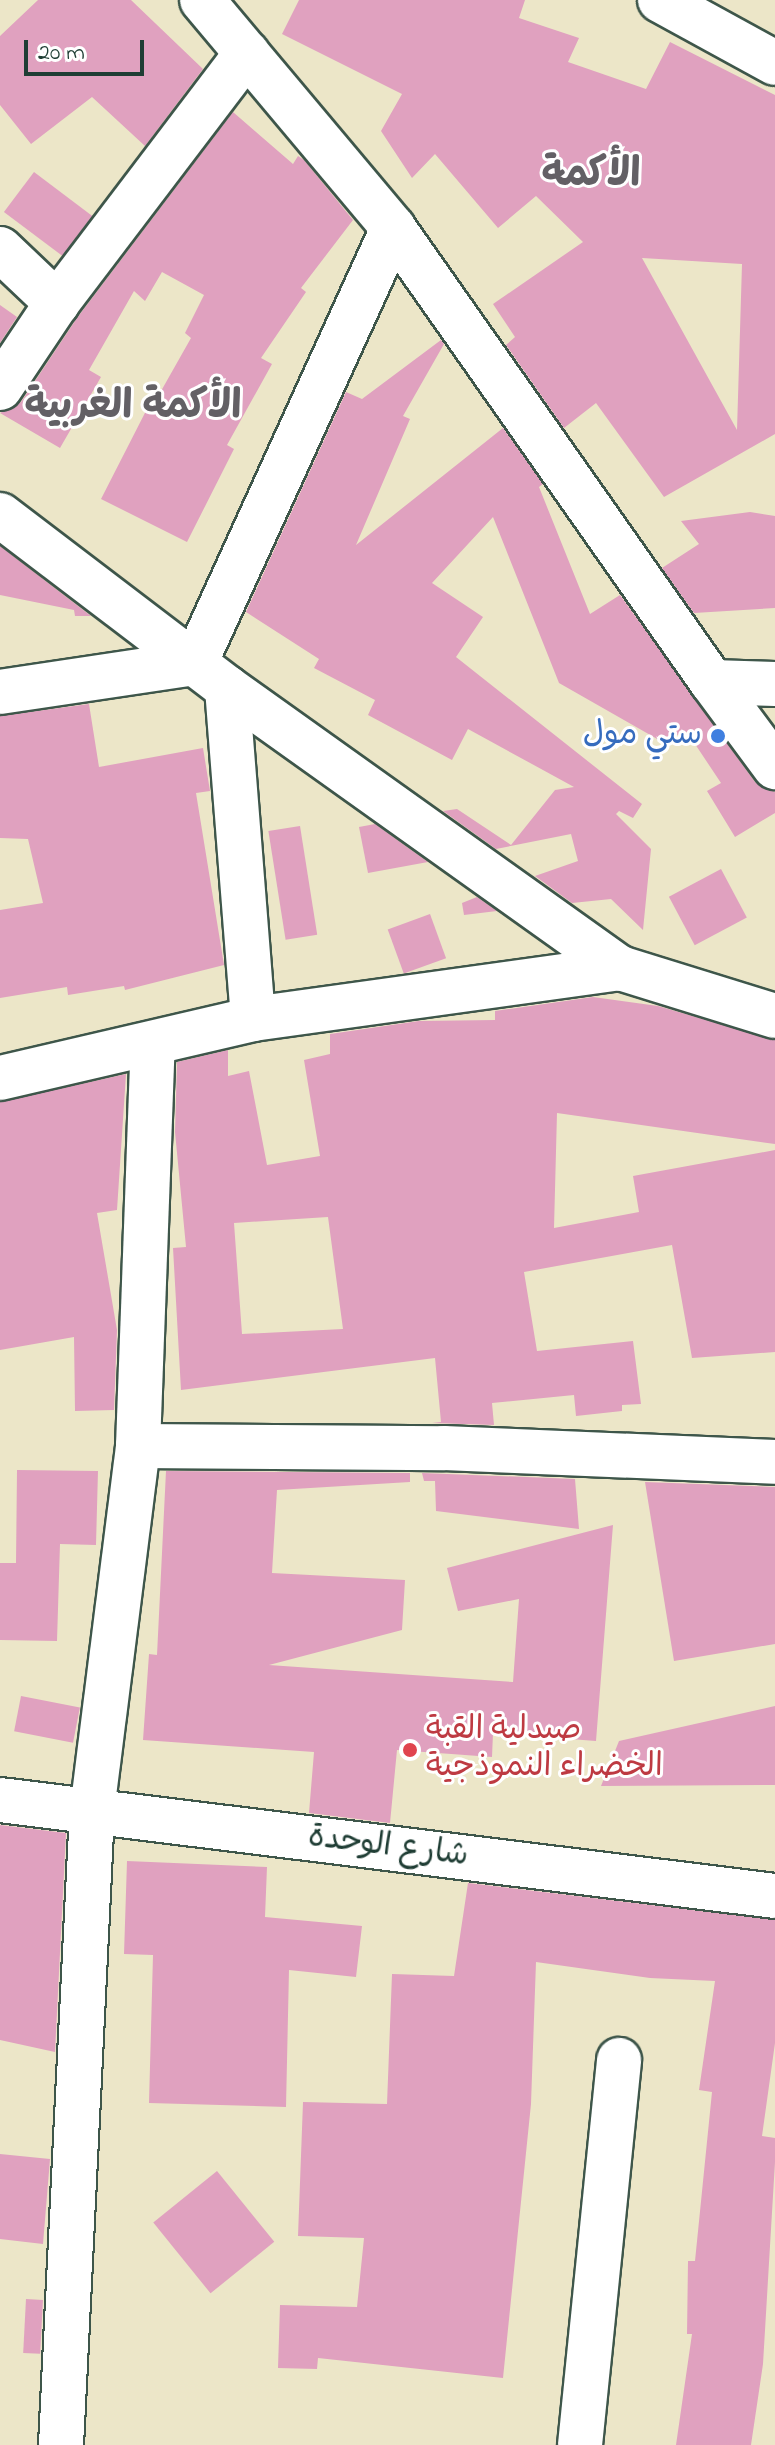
<!DOCTYPE html>
<html>
<head>
<meta charset="utf-8">
<style>
	body { margin:0 }
	#map { position:relative; width:775px; height:2445px; overflow:hidden; background:#ece6c8; font-family:"Indie Flower","Playpen Sans Arabic",sans-serif }
	div>[style] { position:absolute }
	.building>* { inset:0; background:#e0a1bf; transform-origin:0 0 }
	.roads { filter:drop-shadow(2px 0 #3e564a) drop-shadow(-2px 0 #3e564a) drop-shadow(0 2px #3e564a) drop-shadow(0 -2px #3e564a) }
	.minor>* { height:44px; margin:-22px; padding:0 22px; transform-origin:22px; border-radius:22px; background:#fff }
	.dots>* { width:22px; height:22px; translate:-50% -50%; box-sizing:border-box; border:4px solid #fff; border-radius:50% }
	span { translate:-50% -50%; white-space:nowrap; text-align:center; line-height:1.15; -webkit-text-stroke:6px #fff; paint-order:stroke }
	.shop-label { font-size:32px; color:#366cbe }
	.right { translate:-100% -50%; text-align:right }
	.health-label { font-size:32px; color:#be3a42 }
	.left { translate:0 -50%; text-align:left }
	.street-label { font-size:32px; color:#1f3d34 }
	.district-label { font-size:40px; color:#636065; font-weight:700 }
	.scale { position:absolute; left:24px; top:40px; width:120px; height:36px; box-sizing:border-box; border:4px solid #1f3d34; border-top:0; padding-left:10px; font-size:24px; line-height:28px; white-space:nowrap; color:#1f3d34; -webkit-text-stroke:6px #fff; paint-order:stroke }
</style>
</head>
<body>
<div id="map">
	<div class="building">
		<i style="clip-path:polygon(38px 0,131px 0,203px 69px,145px 146px,92px 97px,31px 144px,0 105px,0 36px)"></i>
		<i style="clip-path:polygon(evenodd,299px 0,525px 0,519px 18px,579px 38px,568px 62px,646px 89px,670px 42px,775px 95px,775px 434px,664px 497px,596px 403px,564px 428px,506px 345px,515px 337px,493px 304px,583px 242px,536px 196px,498px 228px,435px 154px,412px 178px,381px 131px,402px 94px,282px 34px,299px 0,642px 258px,742px 264px,737px 430px,642px 258px)"></i>
		<i style="clip-path:polygon(233px 112px,293px 164px,298px 156px,304px 160px,353px 220px,301px 288px,306px 292px,261px 358px,272px 364px,227px 445px,234px 449px,187px 542px,101px 499px,149px 405px,152px 407px,191px 338px,185px 333px,204px 295px,162px 272px,145px 301px,134px 291px,89px 370px,101px 377px,60px 448px,0 413px,21px 402px,77px 318px)"></i>
		<i style="left:34px;top:172px;width:73px;height:50px;rotate:37deg"></i>
		<i style="clip-path:polygon(0 305px,17px 317px,0 343px)"></i>
		<i style="clip-path:polygon(441px 340px,444px 344px,403px 416px,410px 419px,356px 545px,503px 428px,543px 484px,539px 487px,590px 614px,620px 595px,755px 782px,775px 792px,775px 813px,735px 837px,707px 791px,721px 783px,687px 732px,659px 740px,559px 683px,493px 517px,432px 583px,483px 617px,456px 657px,642px 804px,633px 818px,619px 811px,616px 814px,651px 849px,643px 930px,611px 899px,572px 903px,535px 876px,578px 861px,571px 834px,496px 849px,443px 811px,457px 809px,511px 845px,555px 790px,574px 787px,468px 729px,452px 760px,368px 715px,375px 700px,314px 668px,319px 659px,246px 612px,346px 392px,362px 399px)"></i>
		<i style="clip-path:polygon(750px 512px,775px 516px,775px 608px,694px 613px,662px 568px,699px 544px,681px 521px)"></i>
		<i style="clip-path:polygon(0 546px,91px 616px,75px 616px,74px 610px,0 595px)"></i>
		<i style="clip-path:polygon(89px 704px,99px 767px,203px 748px,210px 791px,196px 793px,224px 965px,125px 990px,124px 986px,68px 995px,67px 987px,0 998px,0 910px,43px 903px,28px 839px,0 838px,0 716px)"></i>
		<i style="clip-path:polygon(375px 824px,428px 862px,368px 873px,359px 827px)"></i>
		<i style="left:300px;top:826px;width:110px;height:32px;rotate:81deg"></i>
		<i style="left:721px;top:869px;width:55px;height:59px;rotate:62deg"></i>
		<i style="clip-path:polygon(477px 897px,497px 911px,464px 915px,462px 903px)"></i>
		<i style="left:430px;top:914px;width:47px;height:45px;rotate:70deg"></i>
		<i style="clip-path:polygon(evenodd,593px 997px,658px 1006px,775px 1040px,775px 1144px,557px 1113px,554px 1228px,639px 1212px,633px 1176px,775px 1150px,775px 1352px,692px 1358px,672px 1245px,524px 1272px,537px 1351px,633px 1341px,641px 1404px,622px 1405px,622px 1411px,576px 1416px,574px 1395px,492px 1403px,494px 1425px,432px 1423px,441px 1422px,435px 1358px,181px 1390px,173px 1248px,186px 1247px,175px 1132px,177px 1062px,228px 1050px,228px 1076px,249px 1071px,267px 1165px,320px 1156px,304px 1060px,330px 1054px,330px 1034px,419px 1021px,495px 1020px,495px 1011px,593px 997px,328px 1217px,343px 1329px,242px 1334px,234px 1223px,328px 1217px)"></i>
		<i style="clip-path:polygon(126px 1074px,117px 1210px,97px 1213px,117px 1330px,114px 1410px,75px 1411px,74px 1337px,0 1350px,0 1102px)"></i>
		<i style="clip-path:polygon(17px 1470px,98px 1471px,96px 1545px,60px 1544px,57px 1641px,0 1640px,0 1563px,16px 1563px)"></i>
		<i style="clip-path:polygon(166px 1471px,410px 1473px,410px 1482px,277px 1490px,272px 1573px,405px 1580px,402px 1630px,269px 1665px,513px 1682px,519px 1599px,458px 1611px,447px 1568px,613px 1525px,596px 1741px,493px 1733px,492px 1757px,397px 1750px,390px 1823px,309px 1813px,314px 1752px,143px 1740px,149px 1654px,157px 1655px)"></i>
		<i style="clip-path:polygon(422px 1473px,575px 1479px,579px 1529px,436px 1511px,435px 1481px,424px 1481px)"></i>
		<i style="clip-path:polygon(645px 1482px,775px 1487px,775px 1644px,674px 1661px)"></i>
		<i style="left:21px;top:1696px;width:60px;height:36px;rotate:11deg"></i>
		<i style="clip-path:polygon(775px 1706px,775px 1785px,601px 1786px,619px 1741px)"></i>
		<i style="clip-path:polygon(0 1825px,66px 1833px,55px 2052px,0 2040px)"></i>
		<i style="clip-path:polygon(127px 1861px,267px 1867px,265px 1917px,362px 1926px,356px 1977px,289px 1970px,286px 2107px,149px 2103px,153px 1955px,124px 1954px)"></i>
		<i style="clip-path:polygon(468px 1883px,775px 1920px,775px 2043px,762px 2136px,775px 2138px,775px 2162px,763px 2364px,751px 2445px,676px 2445px,692px 2334px,687px 2334px,688px 2261px,695px 2261px,712px 2092px,699px 2090px,715px 1981px,650px 1978px,536px 1962px,531px 2104px,503px 2378px,318px 2358px,317px 2369px,278px 2368px,280px 2305px,357px 2307px,364px 2238px,298px 2236px,303px 2102px,387px 2104px,392px 1974px,454px 1976px)"></i>
		<i style="clip-path:polygon(0 2154px,50px 2159px,43px 2244px,0 2239px)"></i>
		<i style="left:217px;top:2171px;width:91px;height:82px;rotate:51deg"></i>
		<i style="left:26px;top:2299px;width:17px;height:54px;rotate:3deg"></i>
	</div>
	<div class="roads">
		<div class="minor">
			<i style="left:202px;top:0;width:297px;rotate:50deg"></i>
			<i style="left:393px;top:228px;width:555px;rotate:54.91deg"></i>
			<i style="left:712px;top:682px;width:63px;rotate:1.8deg"></i>
			<i style="left:660px;top:0;width:131px;rotate:28.7deg"></i>
			<i style="left:0;top:249px;width:79px;rotate:43.5deg"></i>
			<i style="left:0;top:388px;width:102px;rotate:-56.2deg"></i>
			<i style="left:57px;top:303px;width:314px;rotate:-52.8deg"></i>
			<i style="left:0;top:515px;width:285px;rotate:37.3deg"></i>
			<i style="left:227px;top:688px;width:483px;rotate:35.5deg"></i>
			<i style="left:620px;top:968px;width:162px;rotate:17.2deg"></i>
			<i style="left:712px;top:682px;width:106px;rotate:53.5deg"></i>
			<i style="left:227px;top:688px;width:332px;rotate:85.5deg"></i>
			<i style="left:0;top:692px;width:197px;rotate:-8.5deg"></i>
			<i style="left:195px;top:663px;width:478px;rotate:-65.5deg"></i>
			<i style="left:0;top:1078px;width:260px;rotate:-13.1deg"></i>
			<i style="left:253px;top:1019px;width:371px;rotate:-7.9deg"></i>
			<i style="left:138px;top:1446px;width:306px;rotate:0.4deg"></i>
			<i style="left:444px;top:1448px;width:331px;rotate:2.4deg"></i>
			<i style="left:0;top:1800px;width:781px;rotate:7.06deg"></i>
			<i style="left:61px;top:2445px;width:635px;rotate:-87.2deg"></i>
			<i style="left:92px;top:1811px;width:368px;rotate:-82.8deg"></i>
			<i style="left:138px;top:1446px;width:400px;rotate:-87.9deg"></i>
			<i style="left:580px;top:2445px;width:387px;rotate:-84.2deg"></i>
		</div>
	</div>
	<div class="dots">
		<i style="left:718px;top:736px;background:#3f7fe0"></i>
		<i style="left:410px;top:1750px;background:#e0444e"></i>
	</div>
	<div class="shop-label">
		<span class="right" style="left:702px;top:736px">ستي مول</span>
	</div>
	<div class="health-label">
		<span class="left" style="left:426px;top:1750px">صيدلية القبة<br>الخضراء النموذجية</span>
	</div>
	<div class="street-label">
		<span style="left:388px;top:1848px;rotate:7deg">شارع الوحدة</span>
	</div>
	<div class="district-label">
		<span style="left:591px;top:176px">الأكمة</span>
		<span style="left:133px;top:408px">الأكمة الغربية</span>
	</div>
	<div class="scale">20 m</div>
</div>
</body>
</html>
